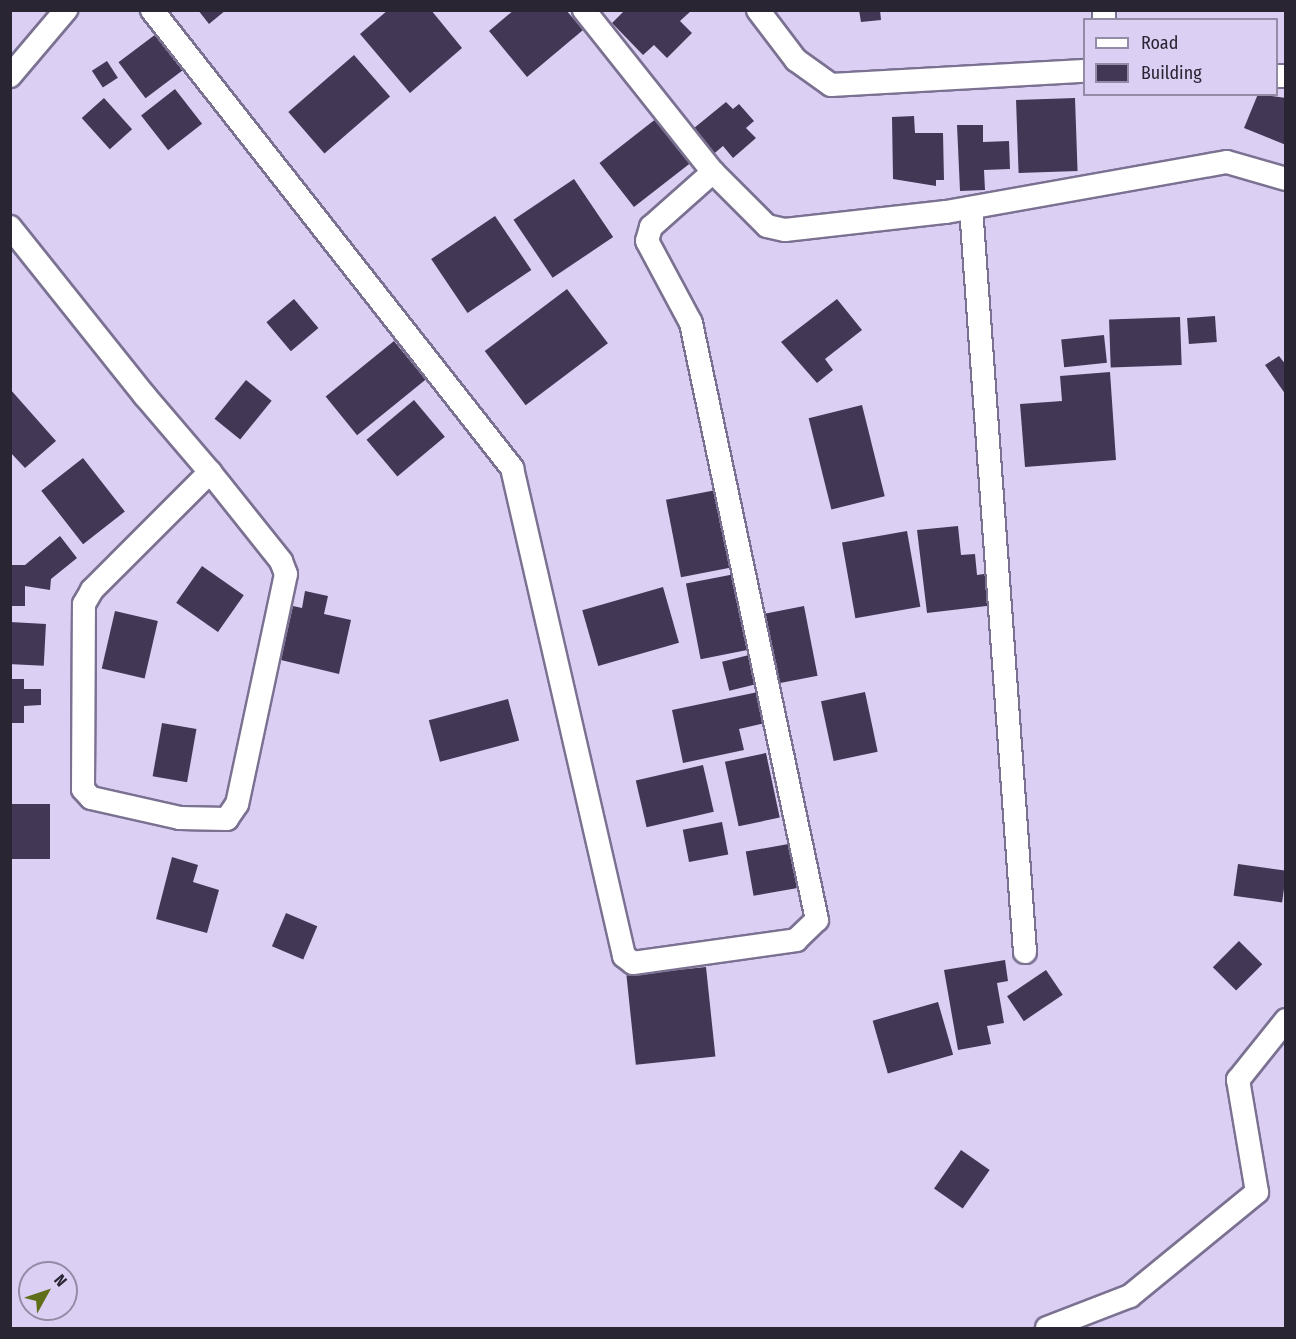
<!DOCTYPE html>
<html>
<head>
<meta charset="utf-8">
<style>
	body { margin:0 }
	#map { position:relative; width:1296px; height:1339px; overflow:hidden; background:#dbd0f4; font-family:"Fira Sans Condensed",sans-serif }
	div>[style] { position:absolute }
	.building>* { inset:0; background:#423855; transform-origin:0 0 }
	.roads { filter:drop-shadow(2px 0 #7b7191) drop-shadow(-2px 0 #7b7191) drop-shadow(0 2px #7b7191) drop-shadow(0 -2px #7b7191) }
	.minor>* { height:22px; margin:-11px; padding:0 11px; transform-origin:11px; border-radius:11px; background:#fff }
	span { translate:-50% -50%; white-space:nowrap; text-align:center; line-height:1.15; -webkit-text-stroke:6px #dbd0f4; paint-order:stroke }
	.frame { position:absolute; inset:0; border:12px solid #292532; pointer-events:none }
	.legend { position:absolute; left:1083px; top:18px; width:195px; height:78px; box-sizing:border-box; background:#dbd0f4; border:2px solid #948ca6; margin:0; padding:8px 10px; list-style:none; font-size:18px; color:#292532 }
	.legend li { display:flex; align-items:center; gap:12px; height:30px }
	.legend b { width:30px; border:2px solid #948ca6 }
	.north { position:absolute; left:18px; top:1261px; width:60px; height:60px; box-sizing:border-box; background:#dbd0f4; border:2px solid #948ca6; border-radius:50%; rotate:50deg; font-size:16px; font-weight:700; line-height:24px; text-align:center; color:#292532 }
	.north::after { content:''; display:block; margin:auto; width:21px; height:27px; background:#5f6e19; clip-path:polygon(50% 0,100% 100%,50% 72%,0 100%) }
</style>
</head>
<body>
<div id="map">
	<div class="building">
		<i style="clip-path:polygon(198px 10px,226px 10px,209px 24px)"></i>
		<i style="clip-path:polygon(388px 10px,431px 10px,462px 48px,410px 93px,360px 34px)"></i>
		<i style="clip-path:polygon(514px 10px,566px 10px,583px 30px,527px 77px,489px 31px)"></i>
		<i style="clip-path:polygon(625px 10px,692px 10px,680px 21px,692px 33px,667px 58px,654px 45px,643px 55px,612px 23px)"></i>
		<i style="clip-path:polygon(859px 10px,880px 10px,881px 20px,861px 22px)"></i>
		<i style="left:160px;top:31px;width:45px;height:52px;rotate:53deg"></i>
		<i style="left:354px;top:55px;width:55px;height:87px;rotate:49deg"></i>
		<i style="left:107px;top:61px;width:20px;height:18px;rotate:57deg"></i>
		<i style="left:175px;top:89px;width:44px;height:43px;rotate:52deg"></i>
		<i style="clip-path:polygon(1258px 94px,1286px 98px,1286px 145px,1244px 128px)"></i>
		<i style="left:104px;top:98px;width:42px;height:30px;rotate:48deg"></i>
		<i style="left:1075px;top:98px;width:73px;height:59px;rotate:88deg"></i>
		<i style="clip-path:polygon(726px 102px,733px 109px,739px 104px,754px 121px,746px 128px,756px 138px,733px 158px,723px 146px,710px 157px,688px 133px)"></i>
		<i style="clip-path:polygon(914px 116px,915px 133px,943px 133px,944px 180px,936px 180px,936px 186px,893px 179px,892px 117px)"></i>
		<i style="left:657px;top:118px;width:56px;height:73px;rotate:52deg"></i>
		<i style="clip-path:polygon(957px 125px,983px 125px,983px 142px,1009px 141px,1010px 169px,984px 170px,985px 190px,960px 191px)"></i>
		<i style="left:574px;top:179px;width:70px;height:73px;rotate:56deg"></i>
		<i style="left:495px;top:216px;width:65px;height:77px;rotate:56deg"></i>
		<i style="left:567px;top:289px;width:68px;height:103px;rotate:53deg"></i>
		<i style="left:294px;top:299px;width:38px;height:36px;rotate:50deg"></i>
		<i style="clip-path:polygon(837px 299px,862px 330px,825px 359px,833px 370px,817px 383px,781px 342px)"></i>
		<i style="left:1215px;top:316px;width:26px;height:28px;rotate:86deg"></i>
		<i style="left:1180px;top:317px;width:48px;height:71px;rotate:88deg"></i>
		<i style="left:1104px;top:335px;width:28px;height:43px;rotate:84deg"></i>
		<i style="left:394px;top:341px;width:50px;height:88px;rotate:51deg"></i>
		<i style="clip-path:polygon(1279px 356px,1286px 365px,1286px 395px,1265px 365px)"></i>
		<i style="clip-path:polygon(1110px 372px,1116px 460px,1025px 467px,1020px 404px,1062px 401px,1060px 376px)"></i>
		<i style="left:246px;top:380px;width:33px;height:50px;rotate:39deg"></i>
		<i style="clip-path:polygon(10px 389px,56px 441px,25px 468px,10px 452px)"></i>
		<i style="left:414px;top:400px;width:48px;height:62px;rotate:50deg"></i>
		<i style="left:862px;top:405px;width:94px;height:55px;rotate:76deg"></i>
		<i style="left:83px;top:458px;width:68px;height:53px;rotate:52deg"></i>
		<i style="left:716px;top:490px;width:79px;height:51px;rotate:79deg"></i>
		<i style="clip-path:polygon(958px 526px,961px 555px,975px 554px,977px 575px,991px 573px,995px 605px,927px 613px,917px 530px)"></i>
		<i style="left:907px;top:531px;width:77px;height:66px;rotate:80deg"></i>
		<i style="clip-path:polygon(60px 536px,77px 558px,51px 579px,50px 590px,25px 586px,25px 606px,10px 606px,10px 565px,25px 565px)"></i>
		<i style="left:202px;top:566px;width:51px;height:45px;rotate:35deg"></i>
		<i style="left:735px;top:574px;width:77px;height:50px;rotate:79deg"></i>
		<i style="left:663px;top:587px;width:58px;height:84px;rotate:74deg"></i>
		<i style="clip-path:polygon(305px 591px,328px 596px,324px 614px,351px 620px,339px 674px,281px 660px,293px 606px,302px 608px)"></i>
		<i style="left:804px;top:606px;width:71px;height:51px;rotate:79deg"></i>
		<i style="left:115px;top:611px;width:44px;height:59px;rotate:13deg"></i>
		<i style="left:10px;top:622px;width:36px;height:42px;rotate:3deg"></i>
		<i style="left:757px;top:653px;width:30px;height:36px;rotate:76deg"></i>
		<i style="clip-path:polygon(10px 679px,24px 679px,24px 689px,41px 689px,41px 705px,24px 706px,24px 723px,10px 723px)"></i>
		<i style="clip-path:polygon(758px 692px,765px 723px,739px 729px,744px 750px,683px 763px,672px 710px)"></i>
		<i style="left:865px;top:692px;width:61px;height:45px;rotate:78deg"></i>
		<i style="left:508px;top:699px;width:43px;height:82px;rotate:75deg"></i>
		<i style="left:162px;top:723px;width:35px;height:54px;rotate:10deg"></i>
		<i style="left:766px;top:753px;width:66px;height:42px;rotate:78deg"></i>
		<i style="left:703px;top:765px;width:48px;height:69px;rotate:77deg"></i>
		<i style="left:10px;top:804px;width:40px;height:55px"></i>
		<i style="left:722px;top:822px;width:33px;height:40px;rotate:79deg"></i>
		<i style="left:794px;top:843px;width:45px;height:49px;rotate:80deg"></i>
		<i style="clip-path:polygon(172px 857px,198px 865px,193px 882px,219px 890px,207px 933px,156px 919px)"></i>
		<i style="left:1238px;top:864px;width:49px;height:32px;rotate:8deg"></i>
		<i style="left:286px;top:913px;width:34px;height:36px;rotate:23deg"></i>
		<i style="left:1239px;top:941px;width:33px;height:37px;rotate:45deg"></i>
		<i style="clip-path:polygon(1005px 960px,1008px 981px,997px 983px,1004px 1023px,987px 1026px,991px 1044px,958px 1050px,944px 970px)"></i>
		<i style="left:706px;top:967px;width:90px;height:80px;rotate:84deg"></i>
		<i style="left:1046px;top:970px;width:30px;height:47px;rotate:56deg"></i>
		<i style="left:938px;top:1002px;width:55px;height:68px;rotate:74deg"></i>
		<i style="left:961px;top:1150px;width:35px;height:47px;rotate:35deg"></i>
	</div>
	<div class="roads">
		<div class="minor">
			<i style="left:152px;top:10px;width:583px;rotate:51.83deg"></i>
			<i style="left:512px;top:468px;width:501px;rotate:77.07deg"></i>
			<i style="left:624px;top:956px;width:11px;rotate:38deg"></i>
			<i style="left:633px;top:963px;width:165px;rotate:-8deg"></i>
			<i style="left:796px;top:940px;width:29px;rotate:-44deg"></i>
			<i style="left:817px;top:920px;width:610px;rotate:-101.92deg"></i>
			<i style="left:691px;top:323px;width:93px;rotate:-118.2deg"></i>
			<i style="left:647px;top:241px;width:15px;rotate:-74deg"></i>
			<i style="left:651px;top:227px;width:83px;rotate:-41.6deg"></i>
			<i style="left:584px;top:10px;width:207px;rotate:51.5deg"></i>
			<i style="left:713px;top:172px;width:76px;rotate:45deg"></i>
			<i style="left:767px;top:226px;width:18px;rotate:13deg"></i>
			<i style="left:785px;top:230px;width:162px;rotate:-6.4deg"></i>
			<i style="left:946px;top:212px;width:285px;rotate:-10.1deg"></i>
			<i style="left:1227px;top:162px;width:61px;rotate:16.1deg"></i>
			<i style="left:758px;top:10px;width:63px;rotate:52.8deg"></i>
			<i style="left:796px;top:60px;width:43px;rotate:35.5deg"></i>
			<i style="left:831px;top:85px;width:253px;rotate:-3.2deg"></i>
			<i style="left:1104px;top:10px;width:10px;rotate:90deg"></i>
			<i style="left:10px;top:76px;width:87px;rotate:-49.7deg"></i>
			<i style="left:1276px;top:76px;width:10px"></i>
			<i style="left:971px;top:208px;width:746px;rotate:85.85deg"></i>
			<i style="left:10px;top:227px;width:216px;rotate:51.4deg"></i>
			<i style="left:145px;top:396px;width:100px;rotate:49.5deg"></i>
			<i style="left:210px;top:472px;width:114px;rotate:51.4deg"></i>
			<i style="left:281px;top:561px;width:14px;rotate:69deg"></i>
			<i style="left:286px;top:574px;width:235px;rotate:102deg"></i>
			<i style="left:237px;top:804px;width:18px;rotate:124deg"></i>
			<i style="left:227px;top:819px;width:47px;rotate:-178.8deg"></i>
			<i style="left:180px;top:818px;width:91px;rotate:-167.3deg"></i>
			<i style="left:91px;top:798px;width:12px;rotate:-132deg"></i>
			<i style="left:83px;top:789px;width:185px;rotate:-89.7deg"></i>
			<i style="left:84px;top:604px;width:16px;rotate:-60deg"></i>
			<i style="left:92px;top:590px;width:167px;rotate:-45deg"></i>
			<i style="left:1047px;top:1328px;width:89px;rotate:-21.1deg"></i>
			<i style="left:1130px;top:1296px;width:164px;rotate:-39.3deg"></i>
			<i style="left:1257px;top:1192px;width:114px;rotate:-99.6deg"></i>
			<i style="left:1238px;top:1080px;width:77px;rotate:-51.3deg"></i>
		</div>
	</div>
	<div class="frame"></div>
	<ul class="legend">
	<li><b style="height:8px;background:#fff"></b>Road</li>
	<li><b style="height:16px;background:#423855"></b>Building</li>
	</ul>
	<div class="north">N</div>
</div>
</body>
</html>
